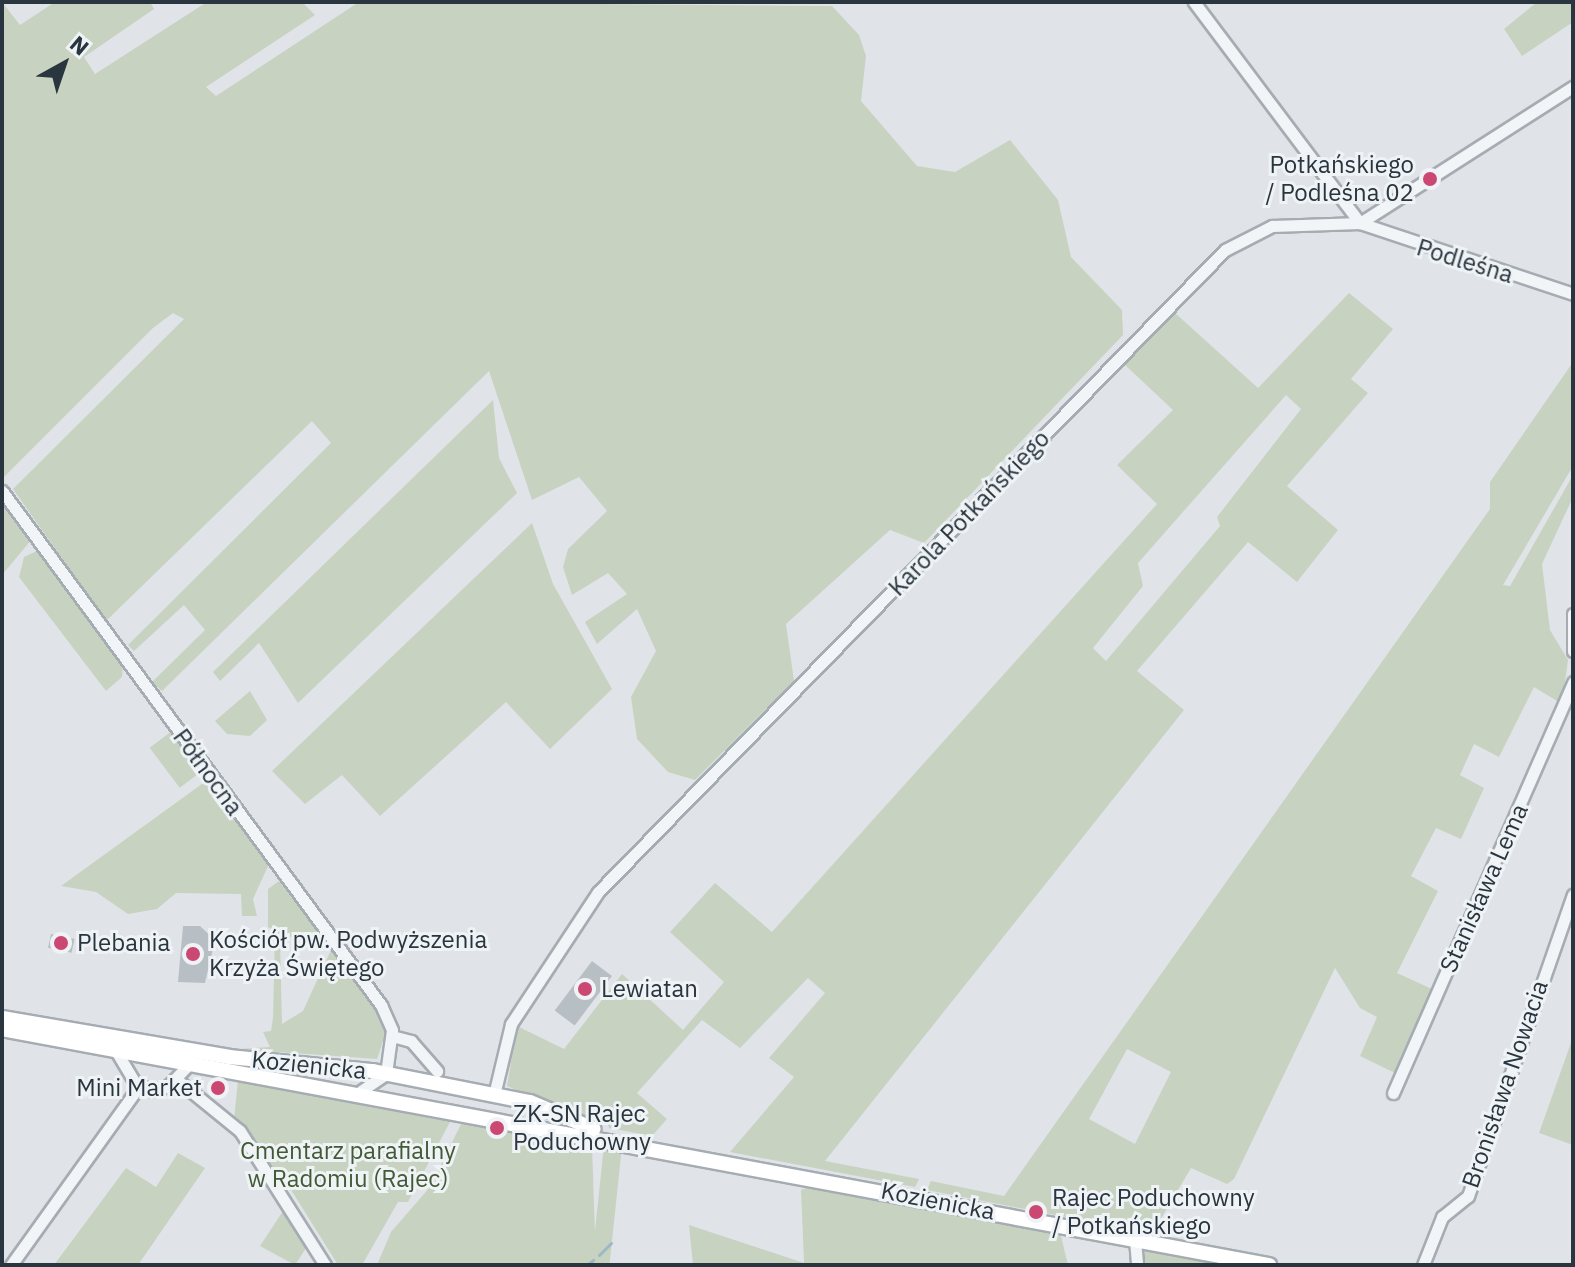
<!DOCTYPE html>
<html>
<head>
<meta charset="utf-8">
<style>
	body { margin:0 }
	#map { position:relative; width:1575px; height:1267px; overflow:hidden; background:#e0e4e8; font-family:"IBM Plex Sans",sans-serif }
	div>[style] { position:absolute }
	.green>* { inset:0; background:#c8d2c1; transform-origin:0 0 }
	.stream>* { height:3px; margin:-1.5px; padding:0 1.5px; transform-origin:1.5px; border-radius:1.5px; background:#9bb8c7 }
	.building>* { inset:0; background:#b7bfc5; transform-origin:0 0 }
	.roads { filter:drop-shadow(2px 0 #a5acb2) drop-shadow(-2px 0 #a5acb2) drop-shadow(0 2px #a5acb2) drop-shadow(0 -2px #a5acb2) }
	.minor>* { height:11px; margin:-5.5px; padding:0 5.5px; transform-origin:5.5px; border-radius:5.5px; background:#f2f5f7 }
	.major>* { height:14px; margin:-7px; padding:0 7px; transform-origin:7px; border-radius:7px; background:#fff }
	.dots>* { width:22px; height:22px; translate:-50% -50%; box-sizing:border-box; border:4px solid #eff3f6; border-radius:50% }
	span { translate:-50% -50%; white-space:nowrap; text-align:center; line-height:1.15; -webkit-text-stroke:6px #eff3f6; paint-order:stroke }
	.poi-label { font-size:24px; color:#29353f }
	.right { translate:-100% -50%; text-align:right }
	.left { translate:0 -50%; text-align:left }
	.street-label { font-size:24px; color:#29353f }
	.park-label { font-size:24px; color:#435a36 }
	.frame { position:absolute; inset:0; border:4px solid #29353f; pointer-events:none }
	.north { position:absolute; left:24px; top:24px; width:80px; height:80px; -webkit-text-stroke:6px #eff3f6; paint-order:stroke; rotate:40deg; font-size:22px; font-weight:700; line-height:32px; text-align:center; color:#29353f }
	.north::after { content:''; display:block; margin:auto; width:28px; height:36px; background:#29353f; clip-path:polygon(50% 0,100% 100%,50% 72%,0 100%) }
</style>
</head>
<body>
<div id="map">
	<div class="green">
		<i style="clip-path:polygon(2px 2px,20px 25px,55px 2px,150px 2px,154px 9px,84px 57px,95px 74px,207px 2px,302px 2px,315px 15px,206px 87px,216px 96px,359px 2px,832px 6px,859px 35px,866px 56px,861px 101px,917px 166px,955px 172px,1010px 140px,1058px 200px,1071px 257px,1122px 310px,1123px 335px,924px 543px,890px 530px,786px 624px,794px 681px,695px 780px,668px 772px,637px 739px,631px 697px,656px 651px,637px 609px,597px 644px,585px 622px,627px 594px,608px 573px,572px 595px,563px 567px,568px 549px,607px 511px,579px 477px,532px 500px,489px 371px,162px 691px,152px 682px,205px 630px,184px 605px,134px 651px,128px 645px,331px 443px,312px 421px,106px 621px,13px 489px,184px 319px,173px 313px,153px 328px,4px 477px)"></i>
		<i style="clip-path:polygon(1537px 2px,1573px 2px,1573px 22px,1522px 56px,1504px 29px)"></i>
		<i style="clip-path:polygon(evenodd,1349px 293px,1393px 329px,1351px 379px,1368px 393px,1287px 486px,1338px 530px,1297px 582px,1248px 542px,1137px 671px,1184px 710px,825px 1161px,919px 1179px,915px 1187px,730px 1152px,794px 1077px,769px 1058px,825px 993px,808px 978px,740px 1048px,702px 1020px,637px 1093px,667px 1119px,652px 1136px,609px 1128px,605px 1115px,595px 1124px,507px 1086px,517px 1026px,564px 1049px,622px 974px,683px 1030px,724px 982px,670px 932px,715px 883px,772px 932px,1157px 504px,1117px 465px,1173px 410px,1124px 364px,1174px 312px,1258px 388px,1349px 293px,1286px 395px,1301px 409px,1217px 517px,1220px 526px,1106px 661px,1093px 648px,1143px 586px,1138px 563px,1286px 395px)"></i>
		<i style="clip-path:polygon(evenodd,1573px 362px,1573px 466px,1503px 585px,1510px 586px,1573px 475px,1573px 497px,1542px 564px,1550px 630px,1568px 660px,1562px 704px,1534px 687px,1499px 757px,1474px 744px,1460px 775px,1484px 788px,1461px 839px,1436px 828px,1411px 876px,1438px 891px,1397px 973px,1432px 989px,1399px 1075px,1360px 1056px,1377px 1017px,1360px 1008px,1335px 968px,1234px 1179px,1227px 1184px,1191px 1168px,1159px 1222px,1175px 1226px,1168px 1237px,927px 1190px,931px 1181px,1004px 1196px,1490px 509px,1490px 482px,1573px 362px,1127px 1049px,1171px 1072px,1135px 1144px,1089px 1119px,1127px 1049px)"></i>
		<i style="clip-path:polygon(493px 400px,499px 458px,517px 493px,298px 703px,259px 643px,220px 681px,213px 672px)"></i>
		<i style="clip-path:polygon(2px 499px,32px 539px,2px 575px)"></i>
		<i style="clip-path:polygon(532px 523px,553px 584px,612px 689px,550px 749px,506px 702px,380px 816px,342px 775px,305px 804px,272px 771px)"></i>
		<i style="clip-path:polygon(39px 550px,123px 664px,122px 677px,106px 691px,19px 577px,24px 557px)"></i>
		<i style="clip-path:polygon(250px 691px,267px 720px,250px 736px,227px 734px,215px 721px)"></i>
		<i style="left:172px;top:731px;width:50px;height:28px;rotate:53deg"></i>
		<i style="clip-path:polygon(206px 781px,269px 864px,253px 899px,257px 916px,242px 916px,241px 894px,176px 893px,157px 909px,128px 914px,96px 892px,61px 886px)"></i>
		<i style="clip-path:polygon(279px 881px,325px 940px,315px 933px,280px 939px,282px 1024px,303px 1011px,331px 950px,380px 1012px,387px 1029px,377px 1059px,238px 1049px,270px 1047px,263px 1032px,271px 1031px,273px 1018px,275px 931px,268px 927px,268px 889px)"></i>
		<i style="clip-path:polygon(1573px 1037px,1573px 1145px,1539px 1133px)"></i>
		<i style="clip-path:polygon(238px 1080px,452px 1118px,408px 1202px,398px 1202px,362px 1265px,338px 1265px,288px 1185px,275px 1185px,234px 1120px)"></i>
		<i style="clip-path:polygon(463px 1120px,592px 1145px,596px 1265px,377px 1265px,391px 1232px,430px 1187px)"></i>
		<i style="left:604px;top:1145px;width:18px;height:120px;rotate:6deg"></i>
		<i style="clip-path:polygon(178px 1153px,205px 1168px,138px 1265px,54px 1265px,126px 1168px,156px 1187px)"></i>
		<i style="clip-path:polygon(817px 1184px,1061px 1236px,1068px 1265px,693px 1265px,689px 1225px,804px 1263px,801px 1190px)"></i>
		<i style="clip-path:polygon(285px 1208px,308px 1245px,295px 1265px,260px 1246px)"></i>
		<i style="clip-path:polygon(1143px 1246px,1193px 1259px,1227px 1265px,1142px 1265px)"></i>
	</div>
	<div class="stream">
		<i style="left:599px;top:1255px;width:17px;rotate:-45deg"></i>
		<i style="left:587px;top:1265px;width:8px;rotate:-40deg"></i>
	</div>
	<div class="building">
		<i style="clip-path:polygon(183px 926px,200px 926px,215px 940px,205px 983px,178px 982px)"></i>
		<i style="left:51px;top:934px;width:24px;height:14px;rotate:12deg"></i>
		<i style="left:592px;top:961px;width:25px;height:62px;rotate:37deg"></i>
	</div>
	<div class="roads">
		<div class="minor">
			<i style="left:1194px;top:2px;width:276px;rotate:53.1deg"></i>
			<i style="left:1360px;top:223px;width:225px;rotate:18.4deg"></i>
			<i style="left:2px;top:491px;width:639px;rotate:53.6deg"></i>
			<i style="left:381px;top:1005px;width:27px;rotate:66deg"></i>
			<i style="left:392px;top:1030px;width:44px;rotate:97.8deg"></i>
			<i style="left:386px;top:1074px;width:30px;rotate:146deg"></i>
			<i style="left:1573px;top:614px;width:37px;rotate:90deg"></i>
			<i style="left:392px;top:1036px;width:20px;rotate:15deg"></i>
			<i style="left:411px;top:1041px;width:40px;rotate:49deg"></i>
			<i style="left:116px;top:1051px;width:37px;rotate:59deg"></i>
			<i style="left:135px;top:1083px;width:19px;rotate:25deg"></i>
			<i style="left:152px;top:1091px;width:17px;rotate:-17deg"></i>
			<i style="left:168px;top:1086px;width:33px;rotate:-46deg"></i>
			<i style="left:176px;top:1079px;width:82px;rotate:39.1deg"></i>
			<i style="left:240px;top:1131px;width:159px;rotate:57.6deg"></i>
			<i style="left:1393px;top:1093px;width:449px;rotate:-66.3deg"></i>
			<i style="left:494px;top:1095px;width:73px;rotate:-76.5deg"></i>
			<i style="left:511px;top:1024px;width:158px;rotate:-56.6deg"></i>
			<i style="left:598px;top:892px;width:897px;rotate:-45.68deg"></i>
			<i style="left:1225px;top:250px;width:53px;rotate:-27.1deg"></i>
			<i style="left:1272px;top:226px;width:88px;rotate:-2deg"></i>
			<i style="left:1360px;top:223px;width:253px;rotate:-32.6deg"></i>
			<i style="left:1135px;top:1240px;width:25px;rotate:85deg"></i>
			<i style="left:11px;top:1265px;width:220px;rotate:-54.4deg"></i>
			<i style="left:1423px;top:1265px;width:52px;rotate:-68.4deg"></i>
			<i style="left:1442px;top:1217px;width:33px;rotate:-39deg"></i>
			<i style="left:1468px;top:1196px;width:319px;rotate:-70.8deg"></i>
		</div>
		<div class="major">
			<i style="left:2px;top:1018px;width:230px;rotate:9.7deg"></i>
			<i style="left:229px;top:1057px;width:145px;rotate:5.6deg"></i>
			<i style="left:373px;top:1071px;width:160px;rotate:11.2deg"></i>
			<i style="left:530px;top:1102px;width:69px;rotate:22.9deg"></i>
			<i style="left:2px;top:1029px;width:1289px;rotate:10.55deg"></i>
		</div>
	</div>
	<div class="dots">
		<i style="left:1430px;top:179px;background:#ca4872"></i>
		<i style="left:61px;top:943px;background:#ca4872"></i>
		<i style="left:193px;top:954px;background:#ca4872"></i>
		<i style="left:585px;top:989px;background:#ca4872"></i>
		<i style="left:218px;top:1088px;background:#ca4872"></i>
		<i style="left:497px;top:1128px;background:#ca4872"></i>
		<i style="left:1036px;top:1212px;background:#ca4872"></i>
	</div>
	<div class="poi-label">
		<span class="right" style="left:1414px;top:179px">Potkańskiego<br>/ Podleśna 02</span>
		<span class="left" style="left:209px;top:954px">Kościół pw. Podwyższenia<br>Krzyża Świętego</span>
		<span class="left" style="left:77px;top:943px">Plebania</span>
		<span class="left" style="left:601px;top:989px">Lewiatan</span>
		<span class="right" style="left:202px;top:1088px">Mini Market</span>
		<span class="left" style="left:513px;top:1128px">ZK-SN Rajec<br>Poduchowny</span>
		<span class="left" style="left:1052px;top:1212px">Rajec Poduchowny<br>/ Potkańskiego</span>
	</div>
	<div class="street-label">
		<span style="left:1465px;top:261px;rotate:17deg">Podleśna</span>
		<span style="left:969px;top:513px;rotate:-46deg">Karola Potkańskiego</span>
		<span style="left:208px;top:772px;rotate:54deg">Północna</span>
		<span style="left:1484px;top:888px;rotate:-66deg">Stanisława Lema</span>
		<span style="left:309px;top:1065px;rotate:6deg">Kozienicka</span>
		<span style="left:1505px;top:1084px;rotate:-71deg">Bronisława Nowacia</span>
		<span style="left:938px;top:1201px;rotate:11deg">Kozienicka</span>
	</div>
	<div class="park-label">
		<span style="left:348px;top:1165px">Cmentarz parafialny<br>w Radomiu (Rajec)</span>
	</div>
	<div class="frame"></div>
	<div class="north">N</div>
</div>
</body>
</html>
